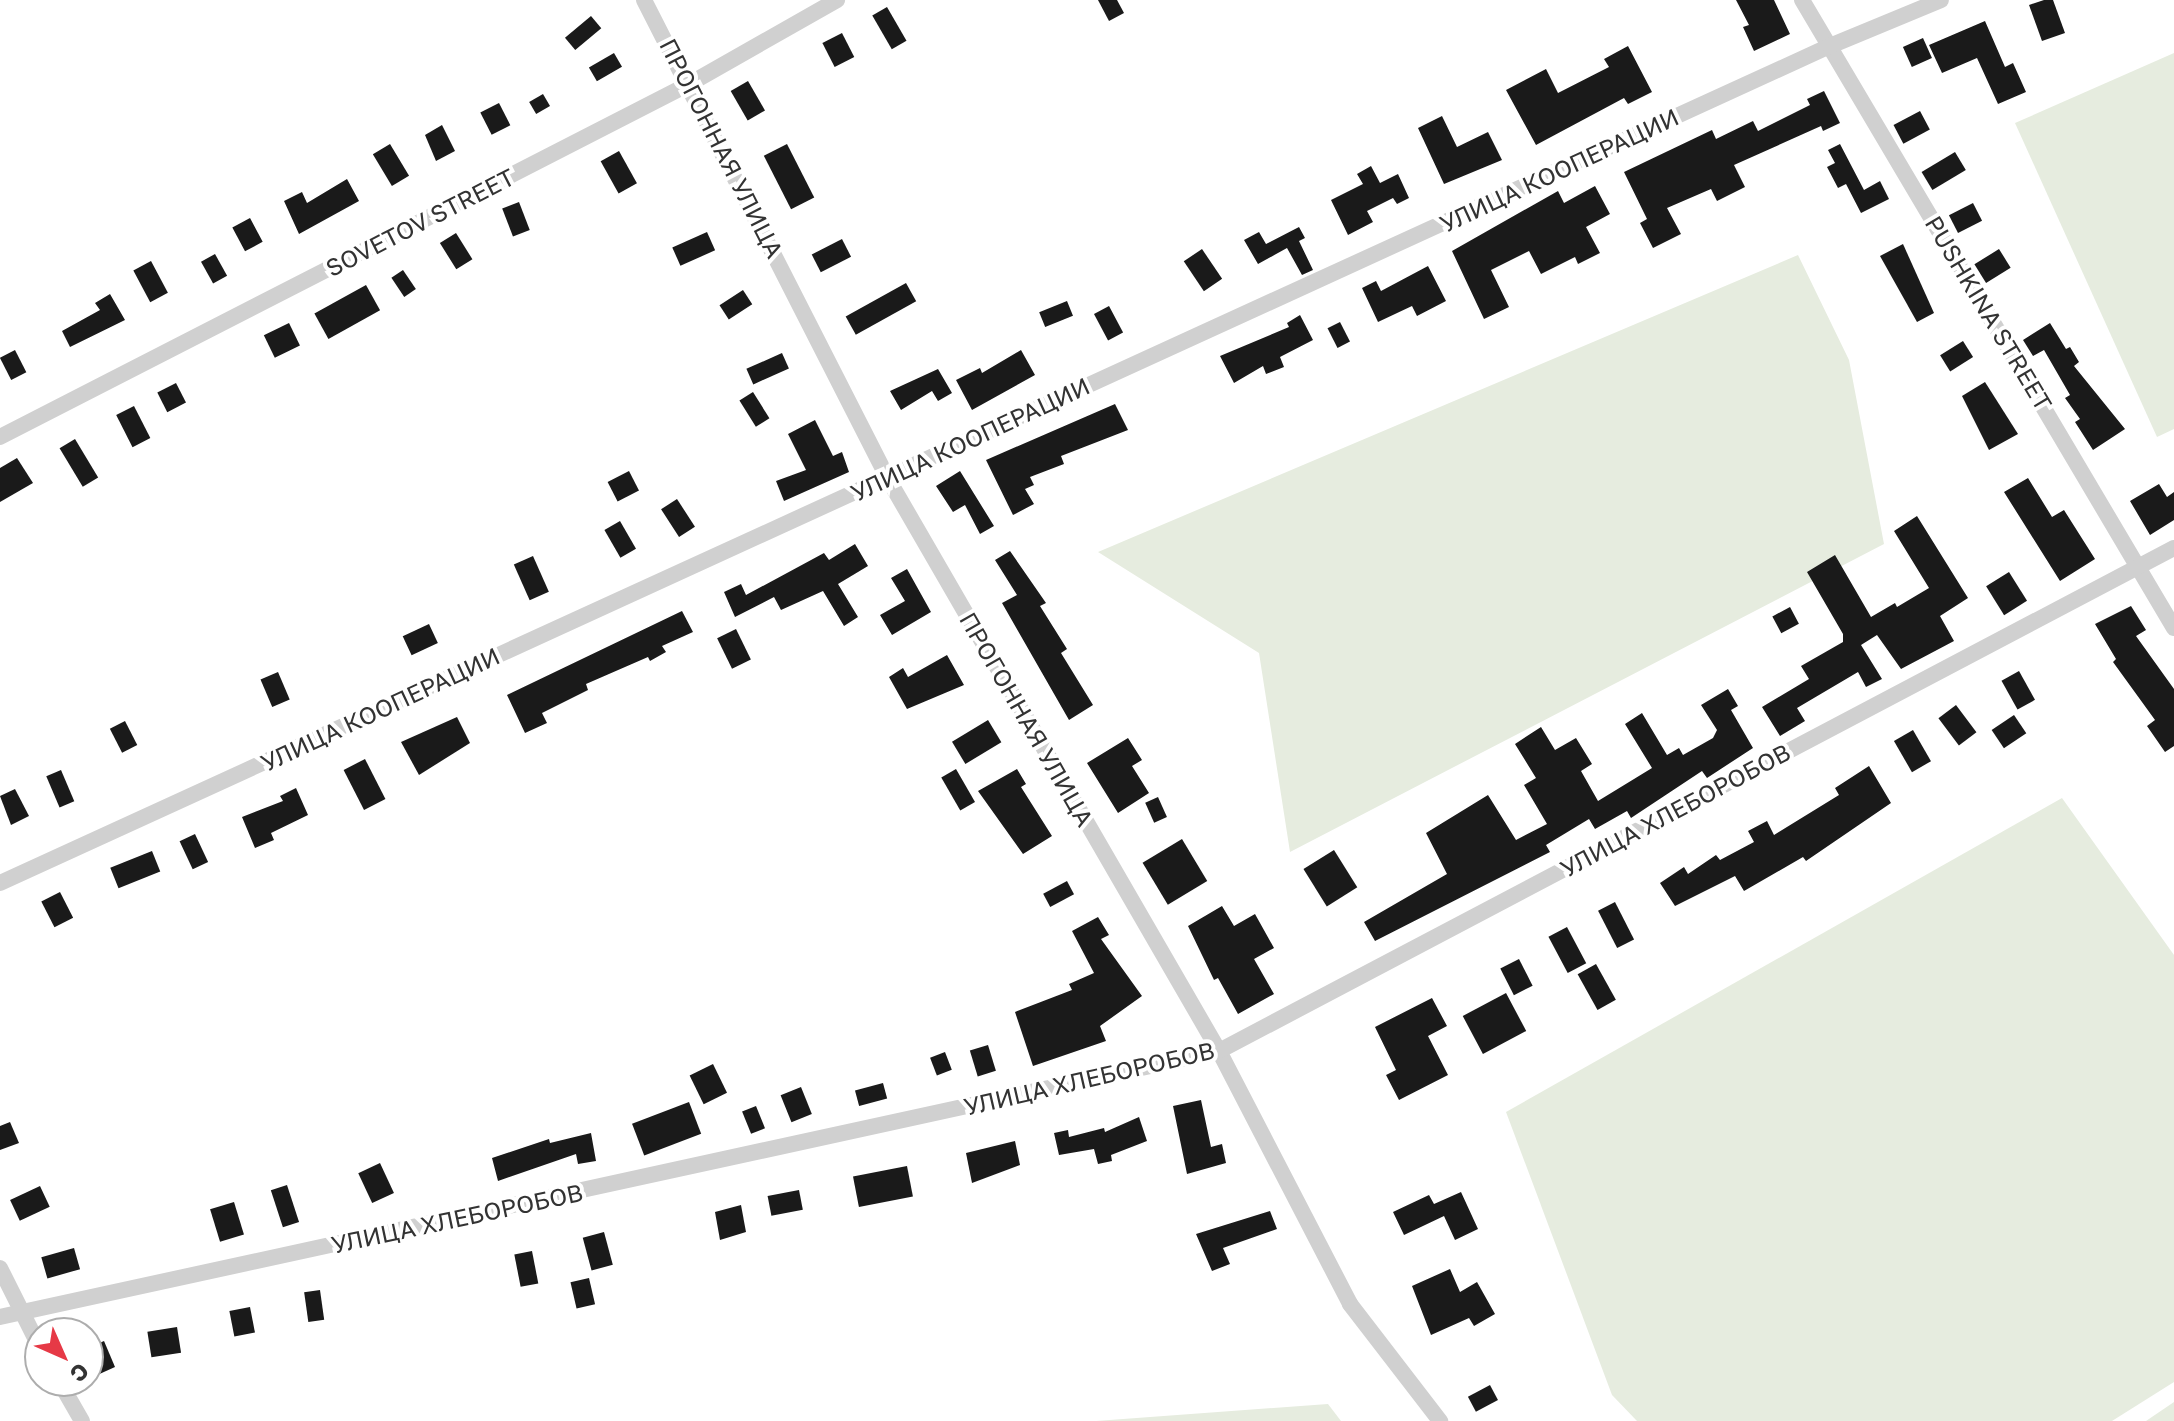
<!DOCTYPE html>
<html>
<head>
<meta charset="utf-8">
<style>
	body { margin:0 }
	#map { position:relative; width:2174px; height:1421px; overflow:hidden; background:#fff; font-family:"Golos Text",sans-serif }
	div>[style] { position:absolute }
	.green>* { inset:0; background:#e6ecdf }
	.building>* { inset:0; background:#1a1a1a; transform-origin:0 0 }
	.street>* { height:16px; margin:-8px; padding:0 8px; transform-origin:8px; border-radius:8px; background:#d0d0d0 }
	span { translate:-50% -50%; white-space:nowrap; text-align:center; line-height:1.15; -webkit-text-stroke:8px #fff; paint-order:stroke }
	.street-label { font-size:24px; color:#333 }
	.north { position:absolute; left:24px; top:1317px; width:80px; height:80px; box-sizing:border-box; background:#fff; border:2px solid #adadad; border-radius:50%; rotate:135deg; font-size:22px; font-weight:700; line-height:32px; text-align:center; color:#333 }
	.north::after { content:''; display:block; margin:auto; width:28px; height:36px; background:#e63946; clip-path:polygon(50% 0,100% 100%,50% 72%,0 100%) }
</style>
</head>
<body>
<div id="map">
	<div class="green">
		<i style="clip-path:polygon(2174px 53px,2174px 429px,2157px 437px,2015px 123px)"></i>
		<i style="clip-path:polygon(1798px 255px,1849px 360px,1884px 544px,1290px 852px,1259px 653px,1098px 552px)"></i>
		<i style="clip-path:polygon(2062px 798px,2174px 955px,2174px 1382px,2112px 1421px,1637px 1421px,1612px 1395px,1506px 1112px)"></i>
		<i style="clip-path:polygon(2174px 1402px,2174px 1421px,2146px 1421px)"></i>
		<i style="clip-path:polygon(1328px 1404px,1341px 1421px,1096px 1421px)"></i>
	</div>
	<div class="building">
		<i style="clip-path:polygon(1098px 0,1117px 0,1124px 13px,1109px 21px)"></i>
		<i style="clip-path:polygon(1736px 0,1774px 0,1790px 34px,1754px 51px,1743px 27px,1749px 25px)"></i>
		<i style="clip-path:polygon(2044px 0,2053px 0,2065px 33px,2042px 41px,2029px 5px)"></i>
		<i style="left:887px;top:7px;width:39px;height:17px;rotate:60deg"></i>
		<i style="left:591px;top:16px;width:16px;height:34px;rotate:50deg"></i>
		<i style="clip-path:polygon(1985px 21px,2005px 67px,2013px 63px,2026px 92px,1998px 104px,1977px 58px,1942px 73px,1929px 45px)"></i>
		<i style="left:842px;top:33px;width:27px;height:22px;rotate:63deg"></i>
		<i style="left:1923px;top:38px;width:22px;height:22px;rotate:66deg"></i>
		<i style="clip-path:polygon(1628px 46px,1652px 92px,1628px 104px,1624px 98px,1536px 145px,1506px 90px,1546px 69px,1558px 93px,1609px 67px,1604px 59px)"></i>
		<i style="left:614px;top:53px;width:16px;height:29px;rotate:60deg"></i>
		<i style="left:748px;top:81px;width:34px;height:20px;rotate:60deg"></i>
		<i style="clip-path:polygon(1824px 91px,1840px 123px,1823px 131px,1821px 126px,1734px 165px,1745px 187px,1717px 201px,1711px 189px,1667px 208px,1681px 234px,1653px 248px,1640px 223px,1647px 219px,1624px 172px,1712px 130px,1716px 139px,1753px 121px,1758px 131px,1810px 105px,1807px 99px)"></i>
		<i style="left:543px;top:94px;width:14px;height:16px;rotate:60deg"></i>
		<i style="left:499px;top:103px;width:25px;height:21px;rotate:63deg"></i>
		<i style="left:1920px;top:111px;width:21px;height:30px;rotate:62deg"></i>
		<i style="clip-path:polygon(1442px 116px,1457px 147px,1488px 132px,1502px 160px,1444px 184px,1418px 128px)"></i>
		<i style="clip-path:polygon(442px 125px,455px 151px,436px 161px,425px 135px)"></i>
		<i style="left:390px;top:144px;width:37px;height:20px;rotate:59deg"></i>
		<i style="left:787px;top:144px;width:60px;height:26px;rotate:63deg"></i>
		<i style="clip-path:polygon(1840px 144px,1864px 190px,1880px 181px,1889px 199px,1861px 213px,1846px 184px,1838px 188px,1827px 167px,1835px 163px,1828px 150px)"></i>
		<i style="left:619px;top:151px;width:37px;height:21px;rotate:61deg"></i>
		<i style="left:1955px;top:152px;width:21px;height:39px;rotate:59deg"></i>
		<i style="clip-path:polygon(1371px 166px,1380px 183px,1398px 174px,1409px 198px,1397px 204px,1393px 198px,1367px 211px,1373px 222px,1348px 235px,1331px 200px,1363px 184px,1357px 174px)"></i>
		<i style="clip-path:polygon(347px 179px,359px 201px,299px 234px,284px 201px,302px 192px,307px 203px)"></i>
		<i style="clip-path:polygon(1595px 186px,1610px 214px,1586px 227px,1600px 253px,1578px 264px,1575px 257px,1541px 274px,1529px 251px,1491px 270px,1509px 307px,1484px 319px,1452px 251px,1558px 191px,1564px 203px)"></i>
		<i style="left:519px;top:202px;width:30px;height:18px;rotate:69deg"></i>
		<i style="left:1973px;top:203px;width:20px;height:27px;rotate:63deg"></i>
		<i style="left:250px;top:218px;width:27px;height:20px;rotate:62deg"></i>
		<i style="clip-path:polygon(1299px 227px,1305px 238px,1299px 241px,1313px 270px,1302px 275px,1287px 248px,1258px 264px,1244px 240px,1259px 232px,1266px 244px)"></i>
		<i style="left:707px;top:232px;width:20px;height:38px;rotate:66deg"></i>
		<i style="left:456px;top:233px;width:31px;height:19px;rotate:58deg"></i>
		<i style="left:842px;top:239px;width:20px;height:34px;rotate:63deg"></i>
		<i style="clip-path:polygon(1903px 244px,1934px 313px,1917px 322px,1880px 256px)"></i>
		<i style="left:1202px;top:249px;width:36px;height:22px;rotate:56deg"></i>
		<i style="left:1999px;top:249px;width:22px;height:29px;rotate:58deg"></i>
		<i style="left:215px;top:254px;width:25px;height:16px;rotate:61deg"></i>
		<i style="left:151px;top:261px;width:36px;height:20px;rotate:62deg"></i>
		<i style="clip-path:polygon(1428px 266px,1446px 301px,1417px 316px,1412px 306px,1378px 322px,1362px 288px,1376px 281px,1381px 291px)"></i>
		<i style="left:403px;top:270px;width:23px;height:14px;rotate:56deg"></i>
		<i style="left:906px;top:283px;width:21px;height:69px;rotate:61deg"></i>
		<i style="left:366px;top:285px;width:29px;height:59px;rotate:61deg"></i>
		<i style="left:743px;top:290px;width:17px;height:28px;rotate:57deg"></i>
		<i style="clip-path:polygon(110px 294px,125px 320px,70px 347px,62px 331px,100px 310px,95px 303px)"></i>
		<i style="left:1067px;top:301px;width:16px;height:30px;rotate:68deg"></i>
		<i style="left:1109px;top:306px;width:30px;height:17px;rotate:62deg"></i>
		<i style="clip-path:polygon(1300px 315px,1313px 340px,1280px 357px,1284px 367px,1266px 374px,1263px 366px,1234px 383px,1220px 356px,1289px 327px,1287px 323px)"></i>
		<i style="left:1340px;top:322px;width:22px;height:14px;rotate:63deg"></i>
		<i style="left:289px;top:323px;width:25px;height:28px;rotate:64deg"></i>
		<i style="clip-path:polygon(2050px 323px,2066px 349px,2070px 347px,2079px 362px,2074px 366px,2125px 429px,2093px 450px,2075px 422px,2080px 419px,2065px 398px,2070px 395px,2044px 350px,2033px 356px,2023px 340px)"></i>
		<i style="left:1963px;top:341px;width:19px;height:27px;rotate:58deg"></i>
		<i style="left:15px;top:350px;width:25px;height:17px;rotate:63deg"></i>
		<i style="clip-path:polygon(1021px 350px,1035px 375px,972px 410px,956px 380px,980px 368px,982px 373px)"></i>
		<i style="left:782px;top:353px;width:17px;height:39px;rotate:66deg"></i>
		<i style="clip-path:polygon(938px 369px,952px 393px,938px 401px,932px 391px,901px 410px,890px 391px)"></i>
		<i style="clip-path:polygon(1985px 382px,2018px 434px,1989px 450px,1962px 396px)"></i>
		<i style="left:176px;top:383px;width:22px;height:21px;rotate:63deg"></i>
		<i style="left:753px;top:392px;width:31px;height:16px;rotate:58deg"></i>
		<i style="clip-path:polygon(1115px 404px,1128px 430px,1061px 456px,1064px 464px,1030px 477px,1034px 485px,1025px 489px,1034px 504px,1013px 515px,986px 460px)"></i>
		<i style="left:134px;top:406px;width:36px;height:20px;rotate:63deg"></i>
		<i style="clip-path:polygon(815px 420px,833px 456px,842px 452px,849px 472px,784px 501px,776px 481px,806px 470px,788px 434px)"></i>
		<i style="left:75px;top:439px;width:45px;height:18px;rotate:59deg"></i>
		<i style="clip-path:polygon(17px 458px,33px 483px,0 502px,0 468px)"></i>
		<i style="left:629px;top:471px;width:22px;height:24px;rotate:63deg"></i>
		<i style="clip-path:polygon(960px 471px,994px 526px,980px 534px,965px 505px,953px 512px,936px 486px)"></i>
		<i style="clip-path:polygon(2028px 478px,2052px 517px,2064px 510px,2095px 559px,2060px 581px,2004px 492px)"></i>
		<i style="clip-path:polygon(2159px 484px,2167px 497px,2174px 492px,2174px 520px,2150px 535px,2130px 501px)"></i>
		<i style="left:677px;top:499px;width:33px;height:19px;rotate:57deg"></i>
		<i style="clip-path:polygon(1917px 516px,1968px 598px,1940px 616px,1954px 641px,1901px 669px,1877px 635px,1861px 645px,1882px 679px,1866px 687px,1858px 672px,1797px 708px,1805px 721px,1780px 736px,1762px 707px,1809px 679px,1801px 666px,1843px 642px,1843px 634px,1807px 572px,1835px 555px,1871px 617px,1895px 603px,1897px 607px,1929px 588px,1894px 531px)"></i>
		<i style="left:620px;top:521px;width:32px;height:18px;rotate:60deg"></i>
		<i style="clip-path:polygon(855px 544px,868px 566px,838px 584px,858px 617px,844px 626px,823px 591px,781px 610px,774px 597px,735px 617px,724px 592px,741px 584px,746px 595px,824px 553px,829px 560px)"></i>
		<i style="clip-path:polygon(1010px 551px,1046px 603px,1040px 606px,1067px 649px,1061px 653px,1093px 705px,1069px 720px,1002px 603px,1017px 595px,995px 560px)"></i>
		<i style="left:533px;top:556px;width:39px;height:21px;rotate:66deg"></i>
		<i style="clip-path:polygon(907px 569px,931px 612px,892px 635px,880px 615px,905px 601px,891px 578px)"></i>
		<i style="left:2009px;top:572px;width:34px;height:27px;rotate:58deg"></i>
		<i style="clip-path:polygon(2131px 606px,2146px 630px,2136px 636px,2174px 689px,2174px 746px,2165px 752px,2147px 726px,2155px 720px,2113px 662px,2116px 659px,2095px 624px)"></i>
		<i style="left:1790px;top:607px;width:19px;height:20px;rotate:62deg"></i>
		<i style="clip-path:polygon(682px 611px,693px 632px,662px 646px,666px 652px,650px 661px,648px 657px,586px 684px,588px 690px,542px 713px,547px 723px,525px 733px,507px 695px)"></i>
		<i style="left:429px;top:624px;width:21px;height:29px;rotate:65deg"></i>
		<i style="left:736px;top:629px;width:34px;height:21px;rotate:64deg"></i>
		<i style="clip-path:polygon(947px 655px,964px 685px,907px 709px,889px 677px,903px 668px,908px 677px)"></i>
		<i style="left:2019px;top:671px;width:33px;height:20px;rotate:61deg"></i>
		<i style="left:278px;top:672px;width:30px;height:19px;rotate:67deg"></i>
		<i style="clip-path:polygon(1728px 689px,1738px 706px,1731px 710px,1753px 748px,1707px 778px,1702px 771px,1631px 818px,1627px 811px,1595px 829px,1589px 819px,1546px 845px,1550px 852px,1375px 941px,1364px 922px,1447px 874px,1426px 833px,1488px 795px,1516px 840px,1547px 824px,1524px 785px,1536px 778px,1515px 744px,1541px 727px,1555px 750px,1576px 738px,1592px 764px,1581px 771px,1598px 801px,1652px 768px,1625px 724px,1642px 713px,1667px 755px,1679px 748px,1683px 755px,1713px 738px,1717px 730px,1701px 705px)"></i>
		<i style="left:1956px;top:705px;width:34px;height:22px;rotate:53deg"></i>
		<i style="left:2014px;top:715px;width:22px;height:27px;rotate:56deg"></i>
		<i style="clip-path:polygon(457px 717px,470px 743px,419px 775px,401px 742px)"></i>
		<i style="left:988px;top:720px;width:26px;height:42px;rotate:59deg"></i>
		<i style="left:125px;top:721px;width:27px;height:17px;rotate:63deg"></i>
		<i style="left:1913px;top:730px;width:36px;height:22px;rotate:60deg"></i>
		<i style="clip-path:polygon(1128px 738px,1142px 760px,1132px 766px,1149px 793px,1118px 813px,1087px 763px)"></i>
		<i style="left:365px;top:759px;width:45px;height:24px;rotate:63deg"></i>
		<i style="clip-path:polygon(1869px 766px,1891px 803px,1806px 861px,1803px 857px,1744px 891px,1735px 876px,1675px 906px,1660px 883px,1684px 867px,1688px 874px,1716px 855px,1720px 860px,1754px 842px,1748px 831px,1767px 821px,1774px 835px,1839px 795px,1835px 788px)"></i>
		<i style="left:956px;top:769px;width:38px;height:17px;rotate:60deg"></i>
		<i style="clip-path:polygon(1017px 769px,1026px 784px,1021px 787px,1052px 836px,1023px 854px,978px 791px)"></i>
		<i style="left:61px;top:770px;width:34px;height:16px;rotate:67deg"></i>
		<i style="clip-path:polygon(296px 788px,308px 815px,271px 833px,274px 840px,255px 848px,242px 817px,283px 801px,280px 796px)"></i>
		<i style="clip-path:polygon(15px 789px,29px 816px,11px 825px,0 796px)"></i>
		<i style="left:1158px;top:797px;width:22px;height:14px;rotate:66deg"></i>
		<i style="left:195px;top:834px;width:31px;height:17px;rotate:65deg"></i>
		<i style="left:1182px;top:839px;width:49px;height:46px;rotate:59deg"></i>
		<i style="left:1334px;top:850px;width:44px;height:36px;rotate:58deg"></i>
		<i style="left:152px;top:851px;width:22px;height:45px;rotate:68deg"></i>
		<i style="left:1067px;top:881px;width:15px;height:27px;rotate:62deg"></i>
		<i style="left:60px;top:892px;width:29px;height:21px;rotate:63deg"></i>
		<i style="left:1615px;top:902px;width:42px;height:19px;rotate:63deg"></i>
		<i style="clip-path:polygon(1222px 906px,1234px 926px,1255px 914px,1274px 948px,1254px 959px,1274px 994px,1238px 1014px,1218px 978px,1214px 980px,1188px 926px)"></i>
		<i style="clip-path:polygon(1098px 917px,1109px 935px,1101px 939px,1142px 996px,1100px 1026px,1106px 1041px,1033px 1066px,1015px 1012px,1072px 990px,1069px 984px,1094px 973px,1072px 931px)"></i>
		<i style="left:1567px;top:927px;width:41px;height:21px;rotate:62deg"></i>
		<i style="left:1519px;top:959px;width:30px;height:21px;rotate:63deg"></i>
		<i style="left:1596px;top:964px;width:41px;height:21px;rotate:61deg"></i>
		<i style="left:1506px;top:993px;width:43px;height:49px;rotate:62deg"></i>
		<i style="clip-path:polygon(1432px 998px,1447px 1026px,1428px 1036px,1448px 1075px,1399px 1100px,1386px 1075px,1396px 1070px,1375px 1027px)"></i>
		<i style="left:988px;top:1045px;width:27px;height:19px;rotate:73deg"></i>
		<i style="left:945px;top:1052px;width:19px;height:16px;rotate:69deg"></i>
		<i style="left:713px;top:1064px;width:32px;height:26px;rotate:64deg"></i>
		<i style="left:883px;top:1083px;width:16px;height:29px;rotate:75deg"></i>
		<i style="left:801px;top:1087px;width:29px;height:22px;rotate:68deg"></i>
		<i style="clip-path:polygon(1201px 1100px,1211px 1147px,1222px 1144px,1226px 1163px,1187px 1174px,1173px 1106px)"></i>
		<i style="left:689px;top:1102px;width:34px;height:61px;rotate:69deg"></i>
		<i style="left:756px;top:1106px;width:24px;height:15px;rotate:68deg"></i>
		<i style="clip-path:polygon(1139px 1117px,1147px 1141px,1111px 1155px,1112px 1161px,1098px 1164px,1094px 1149px,1059px 1155px,1054px 1133px,1068px 1130px,1069px 1137px,1104px 1128px,1105px 1132px)"></i>
		<i style="clip-path:polygon(10px 1122px,19px 1143px,0 1150px,0 1126px)"></i>
		<i style="clip-path:polygon(591px 1133px,596px 1161px,578px 1164px,576px 1154px,498px 1181px,492px 1158px,549px 1139px,550px 1143px)"></i>
		<i style="clip-path:polygon(1015px 1141px,1020px 1165px,972px 1183px,966px 1153px)"></i>
		<i style="left:380px;top:1163px;width:33px;height:24px;rotate:65deg"></i>
		<i style="left:907px;top:1166px;width:31px;height:55px;rotate:79deg"></i>
		<i style="left:287px;top:1185px;width:39px;height:17px;rotate:72deg"></i>
		<i style="left:40px;top:1186px;width:23px;height:33px;rotate:65deg"></i>
		<i style="left:799px;top:1190px;width:20px;height:32px;rotate:79deg"></i>
		<i style="clip-path:polygon(1461px 1192px,1478px 1229px,1455px 1240px,1444px 1216px,1404px 1235px,1393px 1212px,1429px 1195px,1434px 1204px)"></i>
		<i style="left:234px;top:1202px;width:34px;height:25px;rotate:73deg"></i>
		<i style="clip-path:polygon(741px 1205px,746px 1232px,720px 1240px,715px 1212px)"></i>
		<i style="clip-path:polygon(1270px 1211px,1277px 1229px,1223px 1248px,1230px 1264px,1212px 1271px,1196px 1234px)"></i>
		<i style="left:604px;top:1232px;width:34px;height:22px;rotate:75deg"></i>
		<i style="left:74px;top:1248px;width:22px;height:34px;rotate:74deg"></i>
		<i style="left:532px;top:1251px;width:33px;height:18px;rotate:79deg"></i>
		<i style="clip-path:polygon(1450px 1269px,1460px 1292px,1477px 1282px,1495px 1314px,1474px 1326px,1469px 1318px,1431px 1335px,1412px 1286px)"></i>
		<i style="left:589px;top:1278px;width:27px;height:19px;rotate:77deg"></i>
		<i style="left:320px;top:1290px;width:30px;height:16px;rotate:82deg"></i>
		<i style="left:250px;top:1307px;width:26px;height:21px;rotate:79deg"></i>
		<i style="left:177px;top:1327px;width:26px;height:30px;rotate:81deg"></i>
		<i style="clip-path:polygon(104px 1341px,115px 1367px,95px 1376px,88px 1348px)"></i>
		<i style="left:1490px;top:1385px;width:17px;height:25px;rotate:62deg"></i>
	</div>
	<div class="street">
		<i style="left:644px;top:0;width:535px;rotate:63deg"></i>
		<i style="left:887px;top:477px;width:663px;rotate:59.96deg"></i>
		<i style="left:1219px;top:1051px;width:285px;rotate:62.6deg"></i>
		<i style="left:1350px;top:1304px;width:148px;rotate:52.4deg"></i>
		<i style="left:1802px;top:0;width:730px;rotate:59.36deg"></i>
		<i style="left:0;top:437px;width:776px;rotate:-27.13deg"></i>
		<i style="left:691px;top:83px;width:168px;rotate:-29.6deg"></i>
		<i style="left:0;top:883px;width:2012px;rotate:-24.58deg"></i>
		<i style="left:1830px;top:46px;width:120px;rotate:-22.5deg"></i>
		<i style="left:0;top:1268px;width:89px;rotate:63.4deg"></i>
		<i style="left:0;top:1317px;width:1248px;rotate:-12.31deg"></i>
		<i style="left:1219px;top:1051px;width:1079px;rotate:-27.78deg"></i>
		<i style="left:59px;top:1381px;width:46px;rotate:60.1deg"></i>
	</div>
	<div class="street-label">
		<span style="left:722px;top:148px;rotate:63deg">ПРОГОННАЯ УЛИЦА</span>
		<span style="left:1559px;top:170px;rotate:-25deg">УЛИЦА КООПЕРАЦИИ</span>
		<span style="left:420px;top:222px;rotate:-27deg">SOVETOV STREET</span>
		<span style="left:1989px;top:313px;rotate:59deg">PUSHKINA STREET</span>
		<span style="left:970px;top:439px;rotate:-25deg">УЛИЦА КООПЕРАЦИИ</span>
		<span style="left:380px;top:709px;rotate:-25deg">УЛИЦА КООПЕРАЦИИ</span>
		<span style="left:1027px;top:719px;rotate:60deg">ПРОГОННАЯ УЛИЦА</span>
		<span style="left:1675px;top:810px;rotate:-28deg">УЛИЦА ХЛЕБОРОБОВ</span>
		<span style="left:1089px;top:1078px;rotate:-13deg">УЛИЦА ХЛЕБОРОБОВ</span>
		<span style="left:457px;top:1218px;rotate:-12deg">УЛИЦА ХЛЕБОРОБОВ</span>
	</div>
	<div class="north">С</div>
</div>
</body>
</html>
